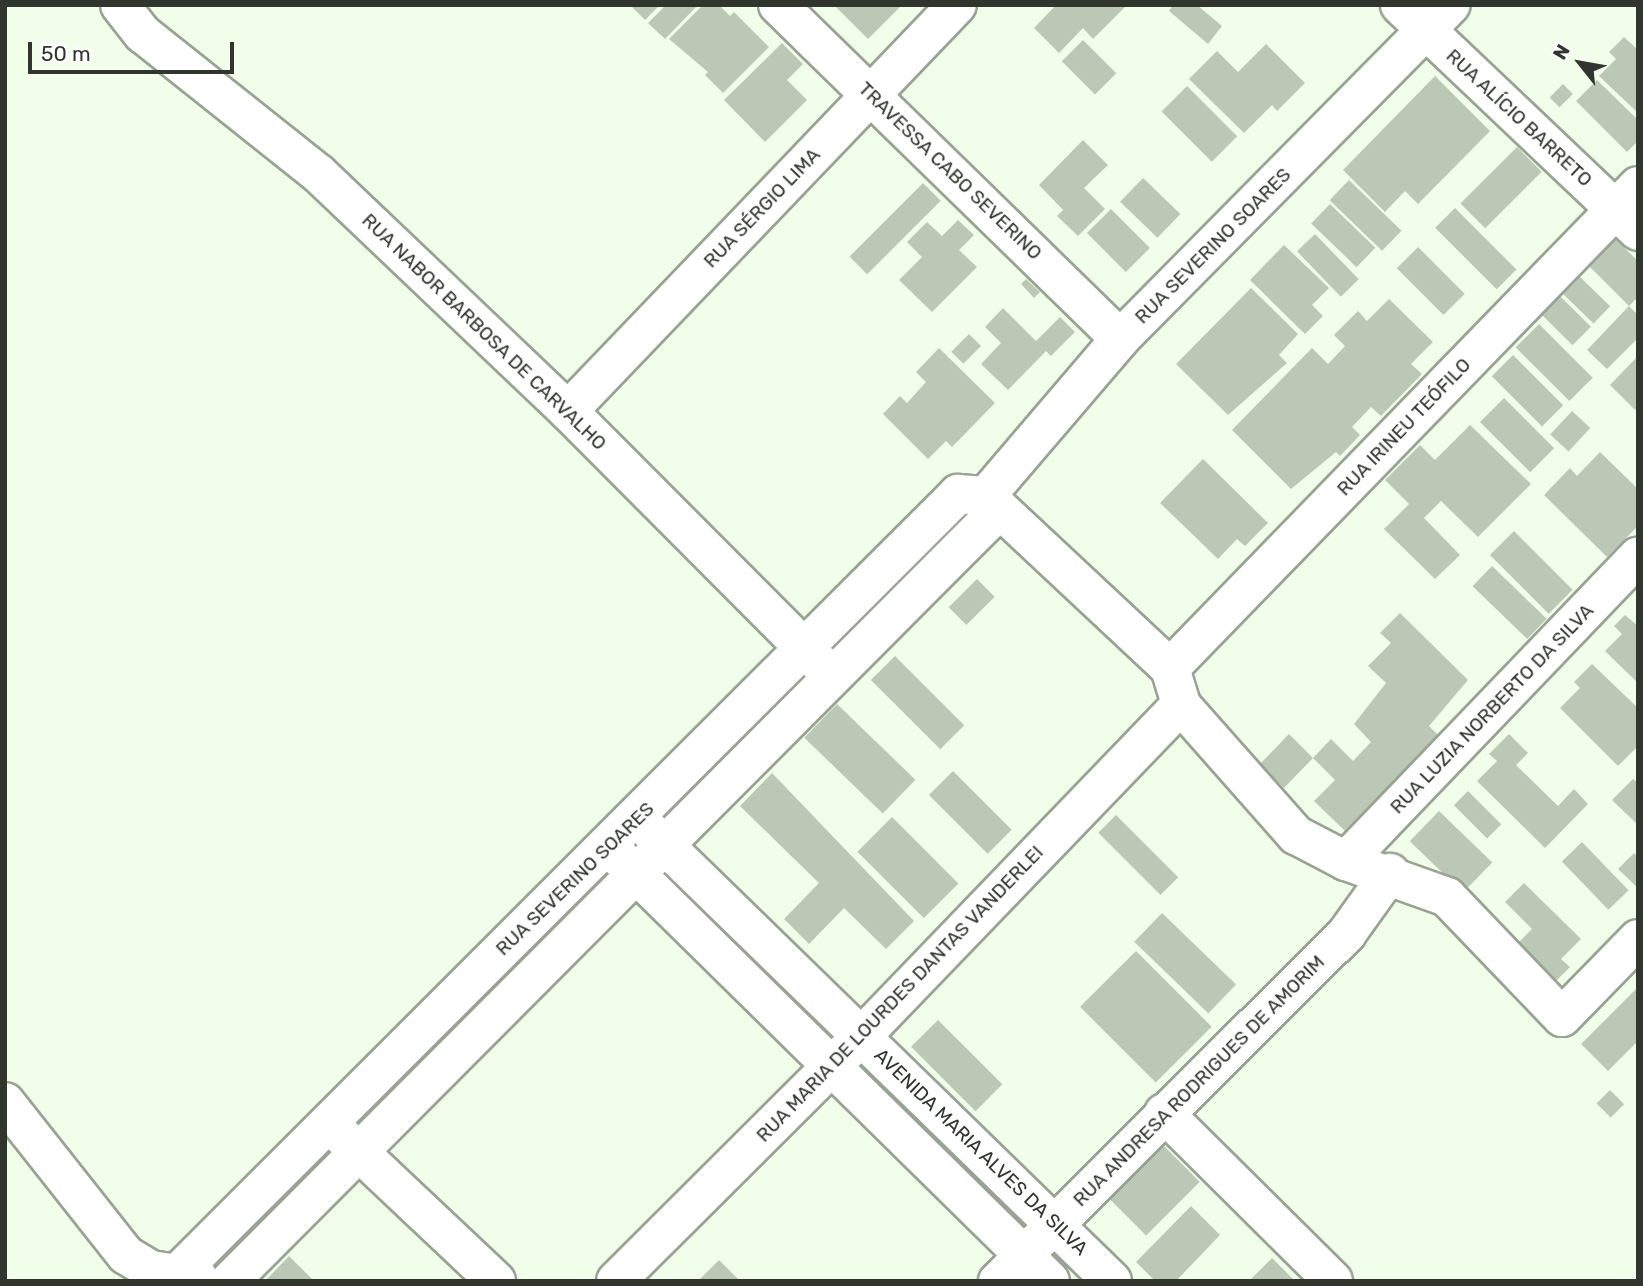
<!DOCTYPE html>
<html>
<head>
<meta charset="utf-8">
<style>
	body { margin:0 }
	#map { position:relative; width:1643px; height:1286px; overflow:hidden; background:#f1feea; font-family:Rubik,sans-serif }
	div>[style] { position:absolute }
	.building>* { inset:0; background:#bbc8b5; transform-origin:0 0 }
	.roads { filter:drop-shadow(2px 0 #98a491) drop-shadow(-2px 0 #98a491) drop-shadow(0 2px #98a491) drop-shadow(0 -2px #98a491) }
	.minor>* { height:38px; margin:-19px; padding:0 19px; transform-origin:19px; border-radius:19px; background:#fff }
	span { translate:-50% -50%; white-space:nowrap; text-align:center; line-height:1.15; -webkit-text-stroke:6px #fff; paint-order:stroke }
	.street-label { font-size:19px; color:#30352e }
	.frame { position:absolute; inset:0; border:7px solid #30352e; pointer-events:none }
	.north { position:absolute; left:1545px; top:28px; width:70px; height:70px; -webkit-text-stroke:5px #fff; paint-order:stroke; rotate:301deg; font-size:19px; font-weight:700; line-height:28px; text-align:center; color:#30352e }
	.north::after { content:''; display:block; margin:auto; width:24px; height:32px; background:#30352e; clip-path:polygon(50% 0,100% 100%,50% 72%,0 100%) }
	.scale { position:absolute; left:28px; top:42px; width:206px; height:32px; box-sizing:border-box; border:4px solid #30352e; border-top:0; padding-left:9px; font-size:21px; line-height:24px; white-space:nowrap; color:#30352e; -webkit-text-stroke:5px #fff; paint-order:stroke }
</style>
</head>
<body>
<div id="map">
	<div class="building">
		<i style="clip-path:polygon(630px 5px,660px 5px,645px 20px)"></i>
		<i style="clip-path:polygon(666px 5px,698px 5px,665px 39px,648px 23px)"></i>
		<i style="clip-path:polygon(703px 5px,719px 5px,730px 16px,734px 12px,769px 47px,723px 93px,705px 75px,708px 72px,669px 39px)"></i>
		<i style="clip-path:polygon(834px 5px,902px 5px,868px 39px)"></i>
		<i style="clip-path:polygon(1056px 5px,1127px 5px,1093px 39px,1083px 28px,1059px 53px,1034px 28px)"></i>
		<i style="clip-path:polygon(1173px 5px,1197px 5px,1222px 26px,1208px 44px,1169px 11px)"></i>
		<i style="clip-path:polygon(1624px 37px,1638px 50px,1638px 113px,1599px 76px,1616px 59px,1609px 52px)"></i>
		<i style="left:1083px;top:40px;width:47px;height:30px;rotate:45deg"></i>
		<i style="clip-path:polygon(782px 43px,803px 64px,787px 80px,807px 100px,765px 142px,724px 100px)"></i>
		<i style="clip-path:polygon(1266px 44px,1305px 83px,1277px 111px,1272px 105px,1244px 133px,1189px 79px,1217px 51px,1238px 72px)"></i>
		<i style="clip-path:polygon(1435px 76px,1490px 131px,1418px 204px,1405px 191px,1385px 212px,1343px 170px)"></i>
		<i style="clip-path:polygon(1597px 80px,1638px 120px,1638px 141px,1627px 152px,1576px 101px)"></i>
		<i style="left:1563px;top:84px;width:14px;height:19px;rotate:45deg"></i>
		<i style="left:1187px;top:86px;width:71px;height:36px;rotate:45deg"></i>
		<i style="clip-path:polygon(1083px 140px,1108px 165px,1084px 188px,1105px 209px,1078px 236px,1057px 216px,1063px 210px,1039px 185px)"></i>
		<i style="left:1517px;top:147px;width:35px;height:80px;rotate:45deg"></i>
		<i style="left:1143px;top:178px;width:52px;height:33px;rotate:44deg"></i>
		<i style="left:1349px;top:180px;width:73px;height:28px;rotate:44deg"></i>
		<i style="left:923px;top:183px;width:25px;height:104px;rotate:45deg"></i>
		<i style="left:1330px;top:204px;width:63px;height:27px;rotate:44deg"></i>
		<i style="left:1455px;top:208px;width:87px;height:28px;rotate:45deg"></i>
		<i style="left:1111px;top:209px;width:55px;height:34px;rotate:45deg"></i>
		<i style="clip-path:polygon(958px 220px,974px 235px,959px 250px,977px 267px,932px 312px,899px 280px,922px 257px,907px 242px,927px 222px,942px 236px)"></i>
		<i style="left:1315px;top:234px;width:63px;height:25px;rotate:46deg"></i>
		<i style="clip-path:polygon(1615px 239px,1638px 261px,1638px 297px,1629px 306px,1589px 266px)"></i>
		<i style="clip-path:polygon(1284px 245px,1329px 288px,1312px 305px,1323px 316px,1305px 334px,1250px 280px)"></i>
		<i style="left:1418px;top:247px;width:66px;height:30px;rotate:45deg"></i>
		<i style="left:1580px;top:277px;width:42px;height:24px;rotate:44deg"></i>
		<i style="clip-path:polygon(1026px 279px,1040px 292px,1034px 298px,1021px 284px)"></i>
		<i style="clip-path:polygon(1251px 288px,1298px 334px,1279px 355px,1287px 363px,1228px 415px,1176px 364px)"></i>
		<i style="left:1559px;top:295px;width:45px;height:26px;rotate:45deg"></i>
		<i style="clip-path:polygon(1389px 299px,1433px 342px,1411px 364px,1422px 374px,1381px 416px,1371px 407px,1352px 427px,1360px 435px,1340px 456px,1336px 452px,1291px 489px,1232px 430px,1312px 348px,1328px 364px,1345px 346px,1334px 335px,1358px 311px,1367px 321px)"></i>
		<i style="clip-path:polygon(1629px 306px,1638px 315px,1638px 338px,1607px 369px,1587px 350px)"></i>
		<i style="clip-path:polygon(1003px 308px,1036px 341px,1060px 317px,1075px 332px,1051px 356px,1046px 351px,1008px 390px,981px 364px,1001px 343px,985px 327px)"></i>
		<i style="left:1539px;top:324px;width:76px;height:33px;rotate:45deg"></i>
		<i style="left:969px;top:334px;width:17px;height:25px;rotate:45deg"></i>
		<i style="clip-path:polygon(939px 348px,995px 403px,952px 447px,946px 441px,928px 459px,883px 414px,900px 396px,907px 403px,926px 382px,916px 372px)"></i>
		<i style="left:1513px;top:355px;width:71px;height:30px;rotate:45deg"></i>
		<i style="clip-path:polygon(1638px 356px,1638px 407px,1635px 410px,1610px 385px)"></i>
		<i style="left:1504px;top:398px;width:71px;height:34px;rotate:45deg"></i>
		<i style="left:1572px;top:411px;width:25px;height:32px;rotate:43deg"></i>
		<i style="clip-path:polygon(1470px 425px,1531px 484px,1478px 537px,1441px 501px,1424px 518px,1460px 555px,1435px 579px,1384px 529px,1409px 504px,1385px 480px,1420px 445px,1435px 460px)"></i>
		<i style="clip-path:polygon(1600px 452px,1638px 489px,1638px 526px,1607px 557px,1544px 495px,1570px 468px,1577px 476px)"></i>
		<i style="clip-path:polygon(1203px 459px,1268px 523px,1245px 546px,1237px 539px,1218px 559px,1160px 503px)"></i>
		<i style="left:1514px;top:531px;width:83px;height:34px;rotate:45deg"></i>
		<i style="left:1492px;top:566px;width:76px;height:28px;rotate:44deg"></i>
		<i style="left:977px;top:579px;width:25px;height:40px;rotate:45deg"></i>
		<i style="clip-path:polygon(1400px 613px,1468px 680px,1429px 726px,1440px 737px,1346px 832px,1314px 801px,1335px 780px,1313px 758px,1284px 788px,1260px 764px,1289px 734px,1313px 758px,1331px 739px,1353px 761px,1371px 742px,1354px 724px,1386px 683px,1368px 666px,1391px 643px,1380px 633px)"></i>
		<i style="clip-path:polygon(1625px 615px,1638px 626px,1638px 683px,1605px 651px,1622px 634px,1614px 626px)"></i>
		<i style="left:895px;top:656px;width:98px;height:34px;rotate:45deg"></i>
		<i style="clip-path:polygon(1592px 664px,1638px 708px,1638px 746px,1618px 766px,1560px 708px,1580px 688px,1574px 682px)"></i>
		<i style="left:837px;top:704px;width:109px;height:47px;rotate:44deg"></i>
		<i style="clip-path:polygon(1509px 734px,1528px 753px,1516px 765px,1558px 806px,1574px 789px,1588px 804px,1545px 848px,1477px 781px,1497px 761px,1489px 754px)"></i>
		<i style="left:953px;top:771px;width:83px;height:34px;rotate:45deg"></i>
		<i style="clip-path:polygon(772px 773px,914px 921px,886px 949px,844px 908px,809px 944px,784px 919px,819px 883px,740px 806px)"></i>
		<i style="clip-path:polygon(1633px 779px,1638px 783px,1638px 825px,1612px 800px)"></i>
		<i style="left:1468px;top:791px;width:47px;height:20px;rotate:45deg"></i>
		<i style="left:1439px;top:811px;width:74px;height:42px;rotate:44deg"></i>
		<i style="left:1116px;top:815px;width:88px;height:25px;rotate:45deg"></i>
		<i style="left:892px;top:817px;width:94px;height:49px;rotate:45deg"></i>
		<i style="left:1582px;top:842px;width:67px;height:28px;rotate:46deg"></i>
		<i style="clip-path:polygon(1634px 853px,1638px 857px,1638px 888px,1618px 869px)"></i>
		<i style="clip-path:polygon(1524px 883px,1581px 939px,1561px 959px,1570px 967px,1552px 985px,1514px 947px,1532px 929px,1505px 902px)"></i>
		<i style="left:1162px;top:913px;width:103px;height:40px;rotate:44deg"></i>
		<i style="left:1136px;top:951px;width:107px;height:79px;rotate:45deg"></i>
		<i style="clip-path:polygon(1638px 987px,1638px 1041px,1608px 1071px,1581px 1044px)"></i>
		<i style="left:938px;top:1020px;width:91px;height:38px;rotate:45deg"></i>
		<i style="left:1610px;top:1090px;width:20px;height:19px;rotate:45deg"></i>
		<i style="left:1163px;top:1145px;width:52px;height:76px;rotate:45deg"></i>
		<i style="clip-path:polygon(1191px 1206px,1220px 1235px,1176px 1281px,1155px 1281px,1136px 1262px)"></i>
		<i style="clip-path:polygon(289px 1256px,314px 1281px,265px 1281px)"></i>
		<i style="clip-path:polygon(1272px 1258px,1295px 1281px,1249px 1281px)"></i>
		<i style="clip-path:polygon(719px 1260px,740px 1281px,698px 1281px)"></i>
	</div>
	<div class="roads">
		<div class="minor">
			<i style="left:120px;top:5px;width:37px;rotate:52deg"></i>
			<i style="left:143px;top:34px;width:225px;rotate:38.5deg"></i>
			<i style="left:319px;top:174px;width:344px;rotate:43.6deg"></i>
			<i style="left:568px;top:411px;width:359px;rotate:45.1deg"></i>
			<i style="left:778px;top:5px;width:478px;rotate:44.3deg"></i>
			<i style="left:1400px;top:5px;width:328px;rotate:43.5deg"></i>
			<i style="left:568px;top:411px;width:562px;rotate:-46.23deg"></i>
			<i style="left:986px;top:496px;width:252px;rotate:43.1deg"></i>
			<i style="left:1170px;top:668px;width:39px;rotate:73deg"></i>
			<i style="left:1181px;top:705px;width:174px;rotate:48.5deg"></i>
			<i style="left:1296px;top:835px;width:56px;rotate:27.5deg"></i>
			<i style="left:1346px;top:861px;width:107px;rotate:19.6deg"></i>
			<i style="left:1447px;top:897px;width:166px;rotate:46.2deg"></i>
			<i style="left:1562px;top:1017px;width:109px;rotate:-45.7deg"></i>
			<i style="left:1170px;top:668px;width:672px;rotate:-45.84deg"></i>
			<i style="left:647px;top:828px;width:649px;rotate:44.25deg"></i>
			<i style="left:620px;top:858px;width:603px;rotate:44.53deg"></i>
			<i style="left:1346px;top:861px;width:422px;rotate:-46.2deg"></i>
			<i style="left:5px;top:1102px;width:195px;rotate:51.7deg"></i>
			<i style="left:126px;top:1255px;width:29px;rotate:31deg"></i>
			<i style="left:151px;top:1270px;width:47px;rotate:8.7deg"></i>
			<i style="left:1164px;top:1113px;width:238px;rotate:44.8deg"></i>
			<i style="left:341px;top:1135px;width:213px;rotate:43.3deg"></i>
			<i style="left:170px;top:1281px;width:1114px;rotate:-44.96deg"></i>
			<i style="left:958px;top:494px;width:28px;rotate:4deg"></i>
			<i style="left:230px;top:1281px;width:1073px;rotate:-45.08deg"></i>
			<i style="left:988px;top:521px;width:25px;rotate:-95deg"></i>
			<i style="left:986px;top:496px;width:206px;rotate:-49.5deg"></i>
			<i style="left:1120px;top:339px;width:470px;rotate:-45.3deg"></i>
			<i style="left:616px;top:1281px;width:347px;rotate:-44.9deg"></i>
			<i style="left:862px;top:1036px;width:460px;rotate:-46.1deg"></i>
			<i style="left:998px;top:1281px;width:493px;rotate:-44.9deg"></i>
			<i style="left:1347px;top:933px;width:74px;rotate:-54.4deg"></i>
		</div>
	</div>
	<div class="street-label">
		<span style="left:1519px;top:118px;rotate:43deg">RUA ALÍCIO BARRETO</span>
		<span style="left:950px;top:171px;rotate:44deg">TRAVESSA CABO SEVERINO</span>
		<span style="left:762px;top:208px;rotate:-46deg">RUA SÉRGIO LIMA</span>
		<span style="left:1213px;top:246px;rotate:-45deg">RUA SEVERINO SOARES</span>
		<span style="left:484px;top:332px;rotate:44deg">RUA NABOR BARBOSA DE CARVALHO</span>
		<span style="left:1404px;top:427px;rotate:-46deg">RUA IRINEU TEÓFILO</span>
		<span style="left:1492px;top:709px;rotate:-46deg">RUA LUZIA NORBERTO DA SILVA</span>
		<span style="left:575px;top:879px;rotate:-44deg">RUA SEVERINO SOARES</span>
		<span style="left:900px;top:994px;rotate:-46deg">RUA MARIA DE LOURDES DANTAS VANDERLEI</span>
		<span style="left:1199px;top:1081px;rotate:-45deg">RUA ANDRESA RODRIGUES DE AMORIM</span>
		<span style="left:981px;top:1152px;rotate:44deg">AVENIDA MARIA ALVES DA SILVA</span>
	</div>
	<div class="frame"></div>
	<div class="north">N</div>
	<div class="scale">50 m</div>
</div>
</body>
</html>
